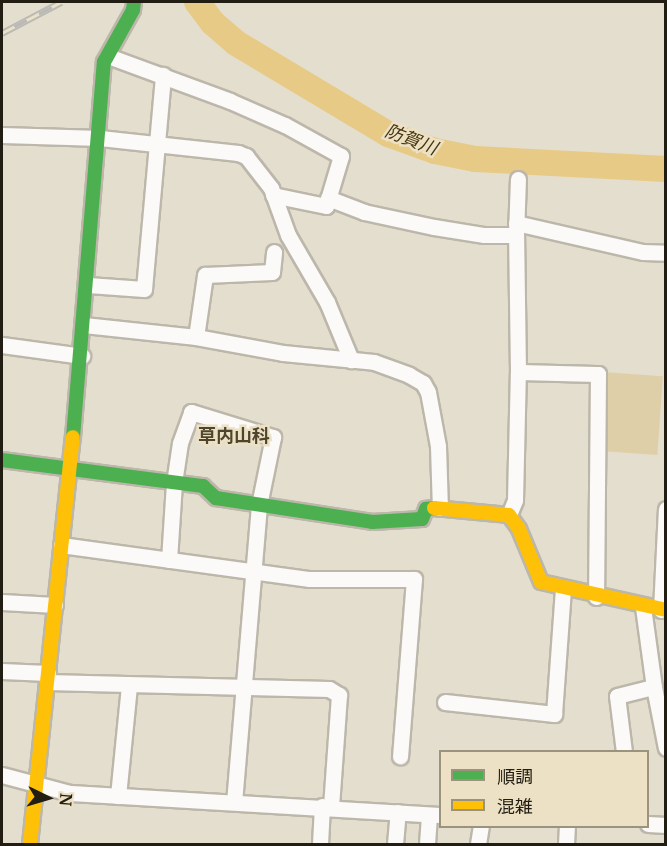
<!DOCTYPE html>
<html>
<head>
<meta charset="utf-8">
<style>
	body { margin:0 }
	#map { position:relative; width:667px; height:846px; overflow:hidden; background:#e4dece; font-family:Merriweather,"Noto Sans JP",serif }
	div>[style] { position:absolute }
	.green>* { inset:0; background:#dfcfa9; transform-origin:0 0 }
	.river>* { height:26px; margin:-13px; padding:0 13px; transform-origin:13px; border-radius:13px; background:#e7ca85 }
	.roads { filter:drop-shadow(2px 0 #bcb7aa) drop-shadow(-2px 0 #bcb7aa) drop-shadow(0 2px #bcb7aa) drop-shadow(0 -2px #bcb7aa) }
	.street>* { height:15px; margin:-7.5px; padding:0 7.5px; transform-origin:7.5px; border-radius:7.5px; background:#fbfaf8 }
	.fast>* { height:14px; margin:-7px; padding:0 7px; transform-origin:7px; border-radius:7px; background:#4caf50 }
	.slow>* { height:14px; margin:-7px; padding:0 7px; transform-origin:7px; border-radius:7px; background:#ffc107 }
	.rail>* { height:7px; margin-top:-3.5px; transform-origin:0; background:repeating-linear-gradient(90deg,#ede1c5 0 14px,#bab9b5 0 28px); box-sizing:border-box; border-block:2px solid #bab9b5 }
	span { translate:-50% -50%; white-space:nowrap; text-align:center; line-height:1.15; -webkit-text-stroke:5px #ede1c5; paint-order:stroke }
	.water-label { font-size:18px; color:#46360e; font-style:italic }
	.neighbourhood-label { font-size:18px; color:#4f452d; font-weight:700 }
	.frame { position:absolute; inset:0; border:3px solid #211d12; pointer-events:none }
	.legend { position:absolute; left:439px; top:750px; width:210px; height:78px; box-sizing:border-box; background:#ede1c5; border:2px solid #9b937d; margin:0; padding:8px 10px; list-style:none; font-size:18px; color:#211d12 }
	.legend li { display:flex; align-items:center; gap:12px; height:30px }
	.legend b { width:30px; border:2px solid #9b937d }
	.north { position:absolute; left:18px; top:768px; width:60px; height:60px; -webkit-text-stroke:4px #ede1c5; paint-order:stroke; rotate:95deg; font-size:16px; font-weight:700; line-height:24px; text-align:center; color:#211d12 }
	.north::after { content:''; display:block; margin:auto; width:21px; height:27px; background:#211d12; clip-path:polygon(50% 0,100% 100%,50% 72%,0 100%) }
</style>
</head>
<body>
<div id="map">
	<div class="green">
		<i style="left:603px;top:372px;width:60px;height:79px;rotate:4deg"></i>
	</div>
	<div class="river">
		<i style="left:197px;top:2px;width:26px;rotate:53deg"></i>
		<i style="left:213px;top:23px;width:30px;rotate:41deg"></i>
		<i style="left:236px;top:43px;width:177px;rotate:30.9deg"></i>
		<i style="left:388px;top:134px;width:50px;rotate:19.9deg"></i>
		<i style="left:435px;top:151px;width:41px;rotate:11.3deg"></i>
		<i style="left:475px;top:159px;width:191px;rotate:3deg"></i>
	</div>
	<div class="roads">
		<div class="street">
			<i style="left:108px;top:56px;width:130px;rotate:20.2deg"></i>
			<i style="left:230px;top:101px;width:60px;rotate:23.6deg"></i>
			<i style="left:285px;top:125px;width:64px;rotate:29deg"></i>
			<i style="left:341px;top:156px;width:52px;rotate:106.7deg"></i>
			<i style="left:326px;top:206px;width:54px;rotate:-168.3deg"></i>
			<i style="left:2px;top:135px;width:98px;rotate:1.8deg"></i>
			<i style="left:100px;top:138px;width:139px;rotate:6.2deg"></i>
			<i style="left:238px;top:153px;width:9px;rotate:21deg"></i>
			<i style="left:246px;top:156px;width:41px;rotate:52deg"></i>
			<i style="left:271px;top:188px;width:50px;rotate:70.1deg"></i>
			<i style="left:288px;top:235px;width:78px;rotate:59.8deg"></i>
			<i style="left:327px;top:302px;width:63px;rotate:67.5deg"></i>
			<i style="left:328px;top:198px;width:39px;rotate:21deg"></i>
			<i style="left:364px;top:212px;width:72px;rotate:12.1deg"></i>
			<i style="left:434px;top:227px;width:51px;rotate:9.1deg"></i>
			<i style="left:484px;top:235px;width:32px"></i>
			<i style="left:516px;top:235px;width:56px;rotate:-88deg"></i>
			<i style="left:516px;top:223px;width:130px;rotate:12.9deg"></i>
			<i style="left:643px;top:252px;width:23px;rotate:2deg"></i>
			<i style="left:88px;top:285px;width:56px;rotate:4.1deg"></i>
			<i style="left:144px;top:289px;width:215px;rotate:-84.9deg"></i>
			<i style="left:84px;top:325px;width:113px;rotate:6.1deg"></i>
			<i style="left:196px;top:337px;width:88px;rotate:10.4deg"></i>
			<i style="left:283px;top:353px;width:91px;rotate:5.6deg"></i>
			<i style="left:374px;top:362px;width:37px;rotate:20deg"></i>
			<i style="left:409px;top:375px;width:16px;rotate:30deg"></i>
			<i style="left:423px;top:383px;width:10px;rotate:61deg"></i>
			<i style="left:428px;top:392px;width:55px;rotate:79.5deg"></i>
			<i style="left:438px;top:446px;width:62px;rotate:88.2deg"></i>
			<i style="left:196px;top:337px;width:63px;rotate:-81.7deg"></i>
			<i style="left:205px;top:275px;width:67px;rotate:-2.6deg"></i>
			<i style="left:272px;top:272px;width:20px;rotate:-84deg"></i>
			<i style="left:2px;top:345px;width:81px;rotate:7.8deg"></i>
			<i style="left:518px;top:372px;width:80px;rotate:1.4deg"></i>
			<i style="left:598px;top:374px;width:223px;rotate:90.5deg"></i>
			<i style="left:509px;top:515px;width:16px;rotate:-68deg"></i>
			<i style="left:515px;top:500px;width:128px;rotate:-88.7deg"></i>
			<i style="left:518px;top:372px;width:137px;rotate:-90.8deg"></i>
			<i style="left:61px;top:545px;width:251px;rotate:7.8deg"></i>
			<i style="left:310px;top:579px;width:104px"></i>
			<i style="left:414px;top:579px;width:178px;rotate:94.5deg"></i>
			<i style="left:169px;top:560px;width:77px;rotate:-86.3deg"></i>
			<i style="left:174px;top:483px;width:40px;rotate:-81.5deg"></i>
			<i style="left:180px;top:443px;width:33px;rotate:-70deg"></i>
			<i style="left:191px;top:412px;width:86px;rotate:17deg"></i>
			<i style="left:273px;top:437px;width:69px;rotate:101.6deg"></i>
			<i style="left:259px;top:505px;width:298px;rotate:94.8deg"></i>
			<i style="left:2px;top:602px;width:53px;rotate:3.2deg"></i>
			<i style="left:643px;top:607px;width:81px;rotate:82.2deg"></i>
			<i style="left:654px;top:687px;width:62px;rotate:78.9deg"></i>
			<i style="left:661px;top:610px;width:101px;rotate:-87.2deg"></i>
			<i style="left:2px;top:671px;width:46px;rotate:2.5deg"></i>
			<i style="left:47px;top:682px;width:282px;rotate:1.4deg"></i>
			<i style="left:329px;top:689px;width:12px;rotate:31deg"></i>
			<i style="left:339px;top:695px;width:112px;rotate:94.1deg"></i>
			<i style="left:445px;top:702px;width:110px;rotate:6.3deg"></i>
			<i style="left:554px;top:714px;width:125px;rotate:-85.9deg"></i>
			<i style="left:624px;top:752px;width:56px;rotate:-97.1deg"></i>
			<i style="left:617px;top:696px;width:38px;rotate:-14deg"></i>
			<i style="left:2px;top:775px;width:70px;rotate:14.8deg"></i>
			<i style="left:70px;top:793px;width:371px;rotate:3.4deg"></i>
			<i style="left:118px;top:796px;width:112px;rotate:-84.3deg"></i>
			<i style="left:648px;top:824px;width:18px;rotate:3deg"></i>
			<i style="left:320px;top:844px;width:38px;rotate:-87deg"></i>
			<i style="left:395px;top:844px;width:32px;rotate:-85deg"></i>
			<i style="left:427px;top:844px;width:29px;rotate:-86deg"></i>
			<i style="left:478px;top:844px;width:18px;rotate:-81deg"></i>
			<i style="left:566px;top:844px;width:18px;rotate:-87deg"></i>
		</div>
		<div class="fast">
			<i style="left:73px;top:437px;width:376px;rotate:-85.3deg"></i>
			<i style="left:104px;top:62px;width:60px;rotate:-60.9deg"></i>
			<i style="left:133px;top:10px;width:8px;rotate:-83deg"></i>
			<i style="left:2px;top:460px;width:203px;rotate:7.4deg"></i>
			<i style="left:203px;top:486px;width:18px;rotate:43deg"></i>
			<i style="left:216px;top:498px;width:158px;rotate:8.7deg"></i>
			<i style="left:372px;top:522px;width:50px;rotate:-3.4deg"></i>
			<i style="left:422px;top:519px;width:11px;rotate:-68deg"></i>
			<i style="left:426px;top:509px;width:8px;rotate:-7deg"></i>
		</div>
		<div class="slow">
			<i style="left:434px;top:508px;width:75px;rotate:5.3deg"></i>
			<i style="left:509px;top:515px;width:17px;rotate:54deg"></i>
			<i style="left:519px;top:529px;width:57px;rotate:67.5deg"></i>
			<i style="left:541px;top:582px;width:128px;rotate:12.6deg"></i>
			<i style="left:30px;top:844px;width:409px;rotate:-84deg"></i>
		</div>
	</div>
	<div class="rail">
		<i style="left:2px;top:33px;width:67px;rotate:-27.7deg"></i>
	</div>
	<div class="water-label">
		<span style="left:411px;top:140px;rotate:21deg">防賀川</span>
	</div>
	<div class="neighbourhood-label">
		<span style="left:234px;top:436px">草内山科</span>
	</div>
	<div class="frame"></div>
	<ul class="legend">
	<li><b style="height:8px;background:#4caf50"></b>順調</li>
	<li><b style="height:8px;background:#ffc107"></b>混雑</li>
	</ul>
	<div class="north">N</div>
</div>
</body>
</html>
